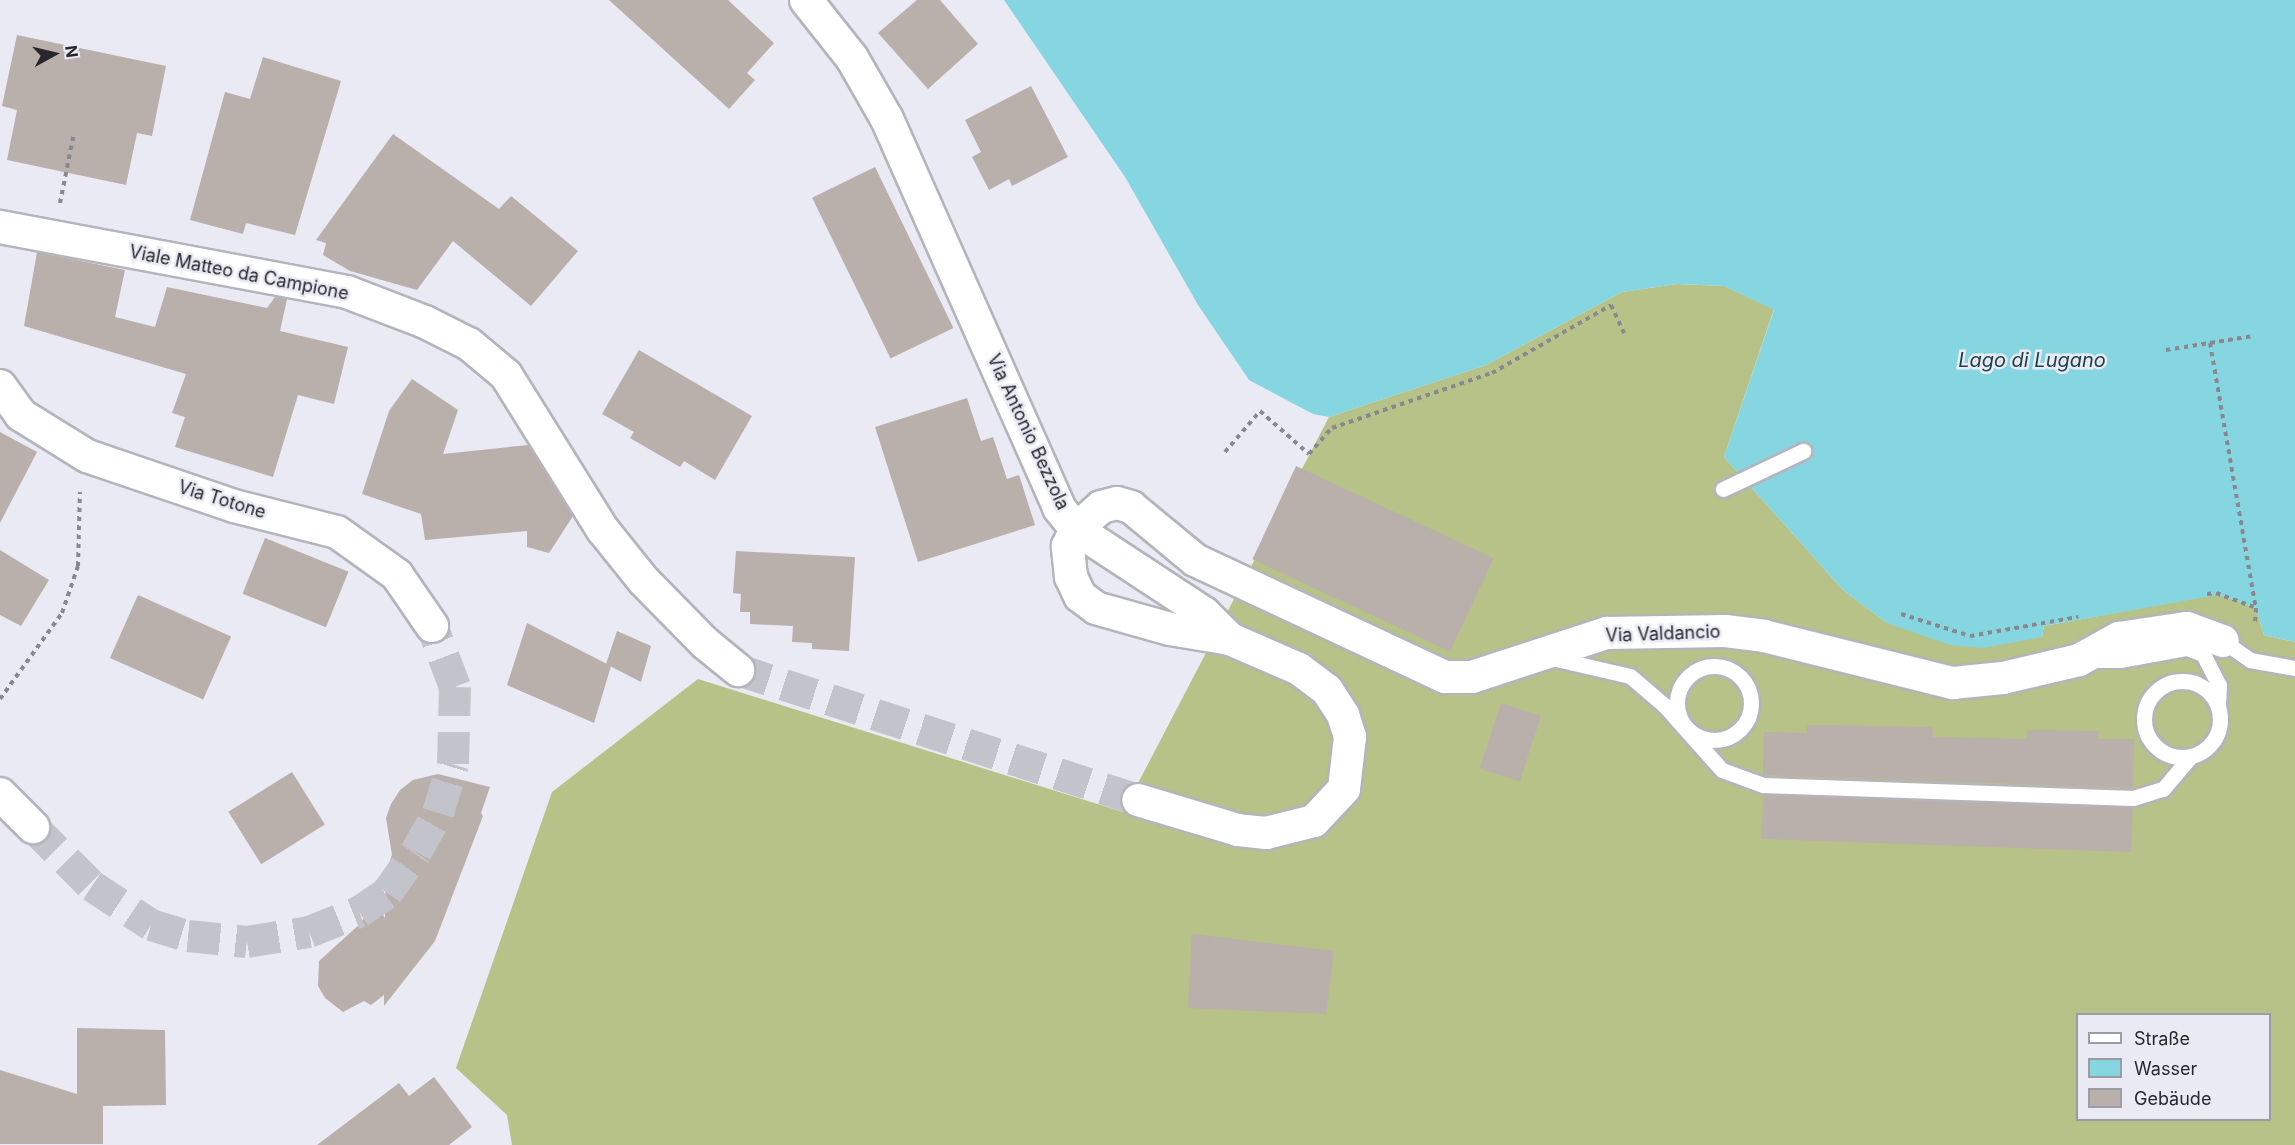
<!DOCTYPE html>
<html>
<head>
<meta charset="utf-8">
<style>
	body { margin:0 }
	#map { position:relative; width:2295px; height:1145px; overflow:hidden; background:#eaeaf4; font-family:Inter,sans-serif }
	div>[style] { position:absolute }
	.forest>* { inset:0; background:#b6c287 }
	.water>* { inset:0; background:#86d6e2 }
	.building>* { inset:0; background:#b9afab; transform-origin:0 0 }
	.minor-tunnel>* { height:32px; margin-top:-16px; transform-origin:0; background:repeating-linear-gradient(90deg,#c3c3cc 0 32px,transparent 0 48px) }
	.path>* { height:4px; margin-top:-2px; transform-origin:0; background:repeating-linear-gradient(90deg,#88888e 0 4.5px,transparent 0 9px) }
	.roads { filter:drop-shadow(2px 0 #b4b4bd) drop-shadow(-2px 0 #b4b4bd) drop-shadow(0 2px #b4b4bd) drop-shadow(0 -2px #b4b4bd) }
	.service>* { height:15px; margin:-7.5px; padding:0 7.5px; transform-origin:7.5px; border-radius:7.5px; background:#fff }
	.service>.ring { margin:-7.5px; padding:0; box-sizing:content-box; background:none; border:15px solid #fff; border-radius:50% }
	.minor>* { height:32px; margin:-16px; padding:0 16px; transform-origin:16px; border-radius:16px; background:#fff }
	span { translate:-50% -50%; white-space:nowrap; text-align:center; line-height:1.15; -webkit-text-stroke:5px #eaeaf4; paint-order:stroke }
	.street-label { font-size:18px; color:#28282b }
	.water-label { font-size:20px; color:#1d4349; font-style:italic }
	.legend { position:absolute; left:2076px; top:1013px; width:195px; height:108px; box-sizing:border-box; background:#eaeaf4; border:2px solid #9c9ca4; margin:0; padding:8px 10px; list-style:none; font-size:18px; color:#28282b }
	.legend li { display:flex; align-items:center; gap:12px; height:30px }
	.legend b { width:30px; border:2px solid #9c9ca4 }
	.north { position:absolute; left:24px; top:24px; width:60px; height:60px; -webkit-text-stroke:4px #eaeaf4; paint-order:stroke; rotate:82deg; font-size:16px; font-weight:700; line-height:24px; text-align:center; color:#28282b }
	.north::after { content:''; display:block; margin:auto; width:21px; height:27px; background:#28282b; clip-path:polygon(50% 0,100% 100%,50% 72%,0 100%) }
</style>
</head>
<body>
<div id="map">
	<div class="forest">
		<i style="clip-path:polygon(evenodd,1677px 284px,1724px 286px,1774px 309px,1724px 457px,1843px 590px,1887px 623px,2042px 637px,2044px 626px,2217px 594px,2256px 608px,2264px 635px,2295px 642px,2295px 1145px,512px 1145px,507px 1115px,456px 1068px,552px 792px,698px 679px,1123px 812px,1329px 417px,1486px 365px,1622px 292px,1677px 284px,2078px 1014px,2270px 1014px,2270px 1120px,2078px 1120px,2078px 1014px)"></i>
	</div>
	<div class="water">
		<i style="clip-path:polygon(1004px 0,2295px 0,2295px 642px,2264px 635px,2256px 608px,2217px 595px,2044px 626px,2042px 637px,1983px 648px,1950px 645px,1887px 623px,1843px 590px,1724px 457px,1774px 310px,1724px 286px,1677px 284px,1622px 292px,1486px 365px,1329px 417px,1313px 414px,1249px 380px,1198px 305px,1125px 177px)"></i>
	</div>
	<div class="building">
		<i style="clip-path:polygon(609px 0,728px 0,774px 43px,747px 73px,755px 80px,729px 109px)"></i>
		<i style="clip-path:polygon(917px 0,940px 0,978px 44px,928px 89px,878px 33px)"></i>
		<i style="clip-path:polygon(17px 35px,166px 66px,152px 136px,137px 133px,126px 185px,7px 160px,17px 110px,2px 106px)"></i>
		<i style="clip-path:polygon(263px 57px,341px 81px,295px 235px,246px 223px,243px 234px,190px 220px,225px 92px,250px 99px)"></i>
		<i style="clip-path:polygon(1031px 86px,1068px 157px,1012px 186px,1009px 179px,989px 190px,972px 157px,981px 152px,965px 120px)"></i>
		<i style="clip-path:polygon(393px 134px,499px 209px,511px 196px,578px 251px,531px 306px,453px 241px,417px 290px,350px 271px,323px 255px,326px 243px,316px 240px)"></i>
		<i style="left:875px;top:167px;width:179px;height:70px;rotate:64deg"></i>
		<i style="clip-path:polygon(37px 252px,125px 270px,115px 317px,155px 327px,167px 287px,267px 308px,275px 297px,287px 299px,280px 331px,348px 347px,334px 404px,298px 395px,273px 477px,175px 447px,185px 417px,172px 413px,186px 374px,24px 326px)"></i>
		<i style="clip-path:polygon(639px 350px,752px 416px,715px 480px,684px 461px,680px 467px,630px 438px,634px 432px,602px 414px)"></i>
		<i style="clip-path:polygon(412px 379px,458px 410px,443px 454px,528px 445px,573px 516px,549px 553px,527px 547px,527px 531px,425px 540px,421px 514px,362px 494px,389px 411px)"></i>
		<i style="clip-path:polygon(967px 398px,981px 441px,993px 437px,1007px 479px,1019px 475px,1035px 525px,918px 562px,875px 427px)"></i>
		<i style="clip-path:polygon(0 432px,37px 452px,0 523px)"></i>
		<i style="left:1296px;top:466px;width:218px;height:103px;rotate:25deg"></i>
		<i style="left:265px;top:538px;width:90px;height:60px;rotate:22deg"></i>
		<i style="clip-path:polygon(0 550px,49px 580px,21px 626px,0 615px)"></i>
		<i style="clip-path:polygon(736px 551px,855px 557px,849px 651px,812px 649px,812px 643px,792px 642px,793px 626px,750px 624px,750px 612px,740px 612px,741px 594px,733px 593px)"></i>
		<i style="left:138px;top:595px;width:102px;height:69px;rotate:24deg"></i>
		<i style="clip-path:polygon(527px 623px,611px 666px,594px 723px,507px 685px)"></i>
		<i style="clip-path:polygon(617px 631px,651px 646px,641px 682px,606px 664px)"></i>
		<i style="left:1501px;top:703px;width:42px;height:69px;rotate:18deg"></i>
		<i style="clip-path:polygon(1807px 725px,1932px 727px,1933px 737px,2027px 739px,2027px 730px,2099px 731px,2098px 739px,2134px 739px,2133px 788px,1763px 775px,1764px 732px,1807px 733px)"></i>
		<i style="left:292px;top:772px;width:62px;height:75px;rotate:58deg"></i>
		<i style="clip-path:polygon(438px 774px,490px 787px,481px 813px,483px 816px,435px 941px,384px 1006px,384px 995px,371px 1005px,364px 1001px,343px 1012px,325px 998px,318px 986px,319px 961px,361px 923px,374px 901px,385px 918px,386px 872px,392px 855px,386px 818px,391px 804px,400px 790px,413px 780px)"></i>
		<i style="left:1763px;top:795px;width:370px;height:44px;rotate:2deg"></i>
		<i style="clip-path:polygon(1192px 934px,1334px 951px,1326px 1014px,1188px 1008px)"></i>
		<i style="clip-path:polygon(77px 1028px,165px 1030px,166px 1105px,103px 1106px,103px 1144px,0 1144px,0 1070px,77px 1094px)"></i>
		<i style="clip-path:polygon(434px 1077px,472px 1127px,449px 1145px,317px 1145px,399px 1083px,409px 1096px)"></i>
	</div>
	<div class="minor-tunnel">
		<i style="left:738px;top:670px;width:421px;rotate:18deg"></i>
		<i style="left:33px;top:827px;width:83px;rotate:45deg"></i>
		<i style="left:92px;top:886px;width:71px;rotate:33.5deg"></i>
		<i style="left:151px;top:925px;width:39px;rotate:17deg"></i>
		<i style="left:188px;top:936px;width:59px;rotate:5.8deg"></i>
		<i style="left:247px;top:942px;width:63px;rotate:-9.2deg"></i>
		<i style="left:309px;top:932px;width:54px;rotate:-21.8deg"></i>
		<i style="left:359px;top:912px;width:34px;rotate:-34deg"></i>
		<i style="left:387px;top:893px;width:50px;rotate:-54.7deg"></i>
		<i style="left:416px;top:852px;width:45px;rotate:-60.6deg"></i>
		<i style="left:438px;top:813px;width:51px;rotate:-73deg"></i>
		<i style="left:453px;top:764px;width:77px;rotate:-88.5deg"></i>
		<i style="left:455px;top:687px;width:65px;rotate:-110.7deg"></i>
	</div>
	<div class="path">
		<i style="left:60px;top:203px;width:71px;rotate:-78.7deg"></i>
		<i style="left:2210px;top:343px;width:269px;rotate:80.2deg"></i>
		<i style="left:2256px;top:608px;width:16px;rotate:94deg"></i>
		<i style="left:2166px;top:350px;width:88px;rotate:-9.1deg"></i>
		<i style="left:1225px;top:452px;width:54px;rotate:-49.5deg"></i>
		<i style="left:1260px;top:411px;width:65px;rotate:41.3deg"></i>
		<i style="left:1309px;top:454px;width:35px;rotate:-49deg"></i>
		<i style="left:1332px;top:428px;width:169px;rotate:-19deg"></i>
		<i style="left:1492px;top:373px;width:137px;rotate:-29.7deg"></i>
		<i style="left:1611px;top:305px;width:31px;rotate:65deg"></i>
		<i style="left:2207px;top:594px;width:9px;rotate:-6deg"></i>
		<i style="left:2216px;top:593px;width:40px;rotate:20.2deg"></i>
		<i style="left:1901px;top:614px;width:72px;rotate:17.7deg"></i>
		<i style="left:1970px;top:636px;width:110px;rotate:-10deg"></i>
		<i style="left:0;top:699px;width:106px;rotate:-54.2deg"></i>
		<i style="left:62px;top:613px;width:50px;rotate:-71.2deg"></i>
		<i style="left:78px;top:566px;width:74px;rotate:-88.5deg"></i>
	</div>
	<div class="roads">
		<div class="service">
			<i style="left:1723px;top:489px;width:89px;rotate:-25.4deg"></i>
			<i style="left:2223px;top:641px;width:33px;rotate:35deg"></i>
			<i style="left:2250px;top:660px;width:46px;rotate:10.1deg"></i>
			<i style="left:1552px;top:658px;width:80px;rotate:13deg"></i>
			<i style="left:1630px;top:676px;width:45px;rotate:40.5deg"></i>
			<i style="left:1664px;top:705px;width:87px;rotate:48.3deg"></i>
			<i style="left:1722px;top:770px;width:44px;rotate:20.1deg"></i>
			<i style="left:1763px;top:785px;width:370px;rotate:2deg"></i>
			<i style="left:2133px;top:798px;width:31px;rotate:-17deg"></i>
			<i style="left:2163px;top:789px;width:43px;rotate:-49.7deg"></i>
			<i style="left:2091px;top:660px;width:29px"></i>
			<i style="left:2120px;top:660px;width:68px;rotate:-10.2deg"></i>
			<i style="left:2187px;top:648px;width:17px;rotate:21deg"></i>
			<i style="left:2203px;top:654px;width:35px;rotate:63deg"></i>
			<i style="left:2219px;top:685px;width:21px;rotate:93deg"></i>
			<i class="ring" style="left:1677px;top:666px;width:59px;height:59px"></i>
			<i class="ring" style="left:2144px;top:681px;width:61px;height:61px"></i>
		</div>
		<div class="minor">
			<i style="left:806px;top:0;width:74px;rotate:51.6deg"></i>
			<i style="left:852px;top:58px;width:70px;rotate:60.2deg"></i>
			<i style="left:887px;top:119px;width:425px;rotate:66.1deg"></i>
			<i style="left:1059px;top:508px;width:27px;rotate:51deg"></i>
			<i style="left:1076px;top:529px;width:153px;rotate:33.3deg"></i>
			<i style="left:1204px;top:613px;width:37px;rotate:45deg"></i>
			<i style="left:1230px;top:639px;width:75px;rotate:23.5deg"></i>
			<i style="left:1299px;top:669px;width:35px;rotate:37deg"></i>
			<i style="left:1327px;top:690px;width:30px;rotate:57deg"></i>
			<i style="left:1343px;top:715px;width:23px;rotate:72deg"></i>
			<i style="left:1350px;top:737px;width:52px;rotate:96.6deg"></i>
			<i style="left:1344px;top:789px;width:44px;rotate:133.2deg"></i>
			<i style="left:1314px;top:821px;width:49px;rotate:166deg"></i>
			<i style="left:1266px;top:833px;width:28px;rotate:-174deg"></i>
			<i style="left:1238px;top:830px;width:104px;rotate:-163.3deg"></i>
			<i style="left:0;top:227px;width:353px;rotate:10.6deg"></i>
			<i style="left:347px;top:292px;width:84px;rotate:21deg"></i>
			<i style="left:425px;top:322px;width:49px;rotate:26.6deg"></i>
			<i style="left:469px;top:344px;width:48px;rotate:40deg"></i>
			<i style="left:506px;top:375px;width:183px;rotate:58deg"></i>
			<i style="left:603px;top:530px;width:65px;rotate:51.2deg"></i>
			<i style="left:644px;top:581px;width:87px;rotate:45.5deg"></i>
			<i style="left:705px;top:643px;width:43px;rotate:39.3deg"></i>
			<i style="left:0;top:386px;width:36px;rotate:54deg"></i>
			<i style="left:21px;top:415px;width:78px;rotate:31.8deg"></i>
			<i style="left:87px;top:456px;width:155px;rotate:18.8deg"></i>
			<i style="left:234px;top:506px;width:106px;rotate:14.2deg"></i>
			<i style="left:337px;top:532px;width:74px;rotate:35.6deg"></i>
			<i style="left:397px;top:575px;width:62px;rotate:55.5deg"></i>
			<i style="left:1230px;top:639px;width:61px;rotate:-170.5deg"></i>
			<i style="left:1170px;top:629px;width:77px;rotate:-164.2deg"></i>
			<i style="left:1096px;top:608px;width:20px;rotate:-143deg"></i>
			<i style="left:1080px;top:596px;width:21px;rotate:-115deg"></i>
			<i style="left:1071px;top:577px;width:31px;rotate:-96deg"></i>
			<i style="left:1068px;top:546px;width:19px;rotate:-65deg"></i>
			<i style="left:1076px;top:529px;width:33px;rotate:-41deg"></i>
			<i style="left:1101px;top:507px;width:16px;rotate:-14deg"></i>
			<i style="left:1117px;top:503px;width:15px;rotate:16deg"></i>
			<i style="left:1131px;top:507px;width:83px;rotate:39.6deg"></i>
			<i style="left:1195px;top:560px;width:276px;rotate:25.1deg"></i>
			<i style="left:1445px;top:677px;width:27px"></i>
			<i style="left:1472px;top:677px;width:142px;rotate:-18.1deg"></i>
			<i style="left:1607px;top:633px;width:118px;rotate:-1deg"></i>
			<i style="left:1725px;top:631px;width:39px;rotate:7deg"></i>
			<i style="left:1764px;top:636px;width:195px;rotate:14deg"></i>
			<i style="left:1953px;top:683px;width:50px;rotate:-5.7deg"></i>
			<i style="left:2003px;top:678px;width:78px;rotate:-13.3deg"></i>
			<i style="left:2079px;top:660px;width:46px;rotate:-28.8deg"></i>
			<i style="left:2119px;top:638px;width:69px;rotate:-8.4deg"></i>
			<i style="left:2187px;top:628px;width:38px;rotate:20deg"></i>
			<i style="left:0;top:794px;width:47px;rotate:45deg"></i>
		</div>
	</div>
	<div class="street-label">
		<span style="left:239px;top:273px;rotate:11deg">Viale Matteo da Campione</span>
		<span style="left:1028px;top:432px;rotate:65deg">Via Antonio Bezzola</span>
		<span style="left:222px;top:500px;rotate:17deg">Via Totone</span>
		<span style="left:1663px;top:634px;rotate:-2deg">Via Valdancio</span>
	</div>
	<div class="water-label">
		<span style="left:2032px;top:360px">Lago di Lugano</span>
	</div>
	<ul class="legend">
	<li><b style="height:8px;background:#fff"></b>Straße</li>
	<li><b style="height:16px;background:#86d6e2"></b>Wasser</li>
	<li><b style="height:16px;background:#b9afab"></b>Gebäude</li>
	</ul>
	<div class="north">N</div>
</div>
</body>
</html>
